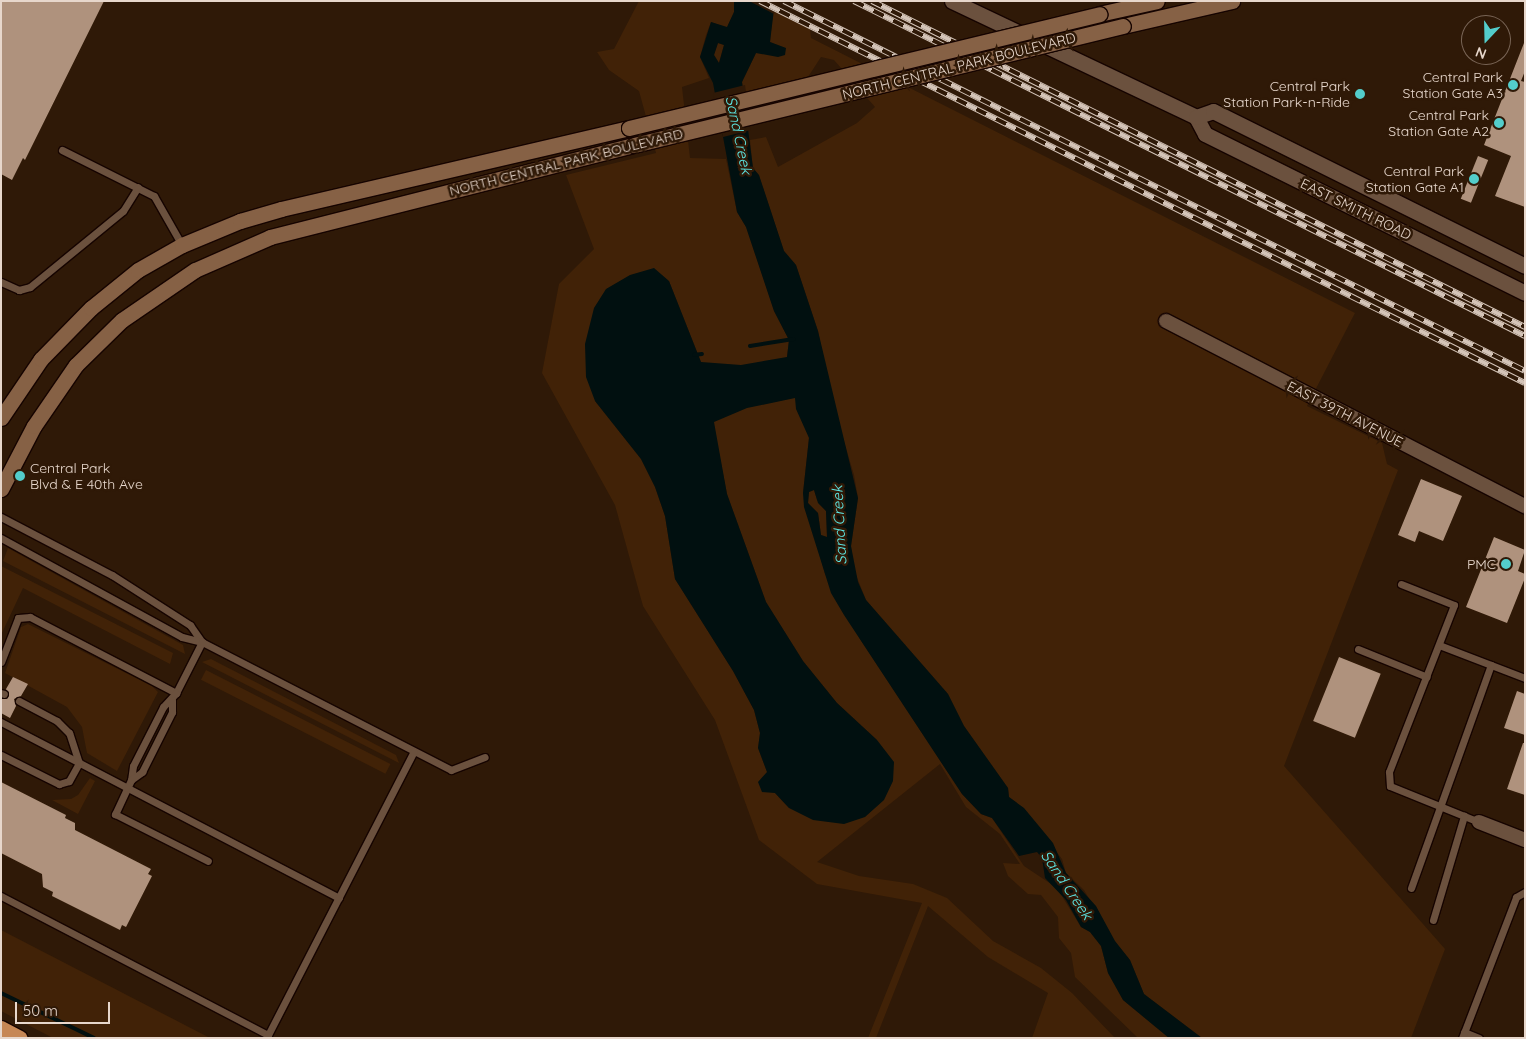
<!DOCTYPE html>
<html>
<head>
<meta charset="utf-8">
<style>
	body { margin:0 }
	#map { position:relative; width:1526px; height:1039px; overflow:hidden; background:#2f1907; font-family:Quicksand,sans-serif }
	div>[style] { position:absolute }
	.green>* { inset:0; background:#412207; transform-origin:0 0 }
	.water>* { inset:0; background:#011010 }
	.pier>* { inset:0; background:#2f1907 }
	.stream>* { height:4px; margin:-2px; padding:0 2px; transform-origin:2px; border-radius:2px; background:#011010 }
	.building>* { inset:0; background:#af927d; transform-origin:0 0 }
	.roads { filter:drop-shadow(1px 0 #160400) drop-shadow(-1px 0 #160400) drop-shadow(0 1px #160400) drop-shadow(0 -1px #160400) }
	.service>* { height:7px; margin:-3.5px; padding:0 3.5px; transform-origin:3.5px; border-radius:3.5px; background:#6b513e }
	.minor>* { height:14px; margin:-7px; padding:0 7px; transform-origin:7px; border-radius:7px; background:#6b513e }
	.tertiary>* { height:15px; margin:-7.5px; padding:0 7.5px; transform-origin:7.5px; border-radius:7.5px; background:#6b513e }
	.secondary>* { height:15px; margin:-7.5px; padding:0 7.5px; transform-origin:7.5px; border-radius:7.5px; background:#866145 }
	.motorway>* { height:15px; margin:-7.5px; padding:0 7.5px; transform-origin:7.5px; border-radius:7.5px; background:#c68755 }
	.rail>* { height:5.5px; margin-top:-2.75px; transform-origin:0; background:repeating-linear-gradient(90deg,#2f1907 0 11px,#d4c4b8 0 22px); box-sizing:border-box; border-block:1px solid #d4c4b8 }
	.bridges { filter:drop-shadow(1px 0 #160400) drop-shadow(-1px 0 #160400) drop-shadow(0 1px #160400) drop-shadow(0 -1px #160400) }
	.secondary-bridge>* { height:15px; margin:-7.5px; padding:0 7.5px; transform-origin:7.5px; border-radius:7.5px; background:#866145 }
	.dots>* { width:14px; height:14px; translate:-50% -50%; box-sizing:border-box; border:2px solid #2f1907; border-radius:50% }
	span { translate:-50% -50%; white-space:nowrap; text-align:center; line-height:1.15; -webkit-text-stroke:5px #2f1907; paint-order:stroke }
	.street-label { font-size:14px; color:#e7d7cc }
	.poi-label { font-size:14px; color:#e7d7cc }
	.right { translate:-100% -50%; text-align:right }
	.left { translate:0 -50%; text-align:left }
	.water-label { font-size:15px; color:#5de9e7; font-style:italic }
	.frame { position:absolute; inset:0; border:2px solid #e7d7cc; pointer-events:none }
	.north { position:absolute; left:1461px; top:15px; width:50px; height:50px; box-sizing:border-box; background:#2f1907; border:1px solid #796556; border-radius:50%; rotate:201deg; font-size:14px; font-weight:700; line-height:20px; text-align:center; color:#e7d7cc }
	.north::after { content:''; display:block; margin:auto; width:18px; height:22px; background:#53cdcb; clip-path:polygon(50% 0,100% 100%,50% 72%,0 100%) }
	.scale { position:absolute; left:15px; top:1002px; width:95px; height:22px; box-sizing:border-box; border:2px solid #e7d7cc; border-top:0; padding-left:6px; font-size:15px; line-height:18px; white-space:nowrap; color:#e7d7cc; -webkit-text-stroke:4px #2f1907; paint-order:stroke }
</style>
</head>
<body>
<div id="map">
	<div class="green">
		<i style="clip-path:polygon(evenodd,639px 1px,734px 1px,734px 12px,727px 28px,711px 22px,706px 35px,700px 57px,709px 78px,682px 87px,690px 158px,726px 159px,737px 212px,746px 227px,774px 311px,789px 340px,787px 357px,809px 437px,803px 493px,825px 574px,860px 639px,962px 794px,981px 814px,992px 818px,1024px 866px,1057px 888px,1081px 927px,1090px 932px,1101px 946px,1108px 973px,1123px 1000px,1169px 1038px,1138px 1038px,1075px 977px,1071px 953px,1059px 938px,1058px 917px,1041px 895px,1028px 894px,1008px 876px,1003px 863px,1020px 864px,1000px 834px,966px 807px,940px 764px,817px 862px,859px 876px,913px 884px,947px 898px,993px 941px,1041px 968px,1072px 993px,1115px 1038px,1032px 1038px,1048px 993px,988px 957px,928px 906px,876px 1038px,868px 1038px,922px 903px,817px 884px,759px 840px,715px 720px,643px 606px,615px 505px,542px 373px,559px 284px,594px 249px,566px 175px,656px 153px,639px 91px,609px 70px,597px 52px,614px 49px,639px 1px,669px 281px,701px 362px,727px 494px,766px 602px,803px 661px,837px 703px,877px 740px,789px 808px,775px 793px,758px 748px,760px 733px,754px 710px,733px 671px,675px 579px,665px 516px,655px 487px,641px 459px,595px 401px,669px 281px)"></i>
		<i style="clip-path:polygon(773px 10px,810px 29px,811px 38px,1355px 313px,1307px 406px,1382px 443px,1387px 464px,1398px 470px,1284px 766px,1445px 949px,1411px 1038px,1202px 1038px,1144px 994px,1130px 960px,1114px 941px,1084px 890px,1066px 873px,1062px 859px,1023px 808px,1009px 797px,1008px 788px,964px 726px,948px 694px,866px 600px,852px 565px,851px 546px,858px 498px,854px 475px,832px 401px,818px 331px,796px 265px,784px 251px,759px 176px,753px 169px,750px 140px,766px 137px,778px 167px,857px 123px,875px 107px,834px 60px,821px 57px,806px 80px,744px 94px,742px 82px,756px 53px,785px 54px,785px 48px,770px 42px)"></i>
		<i style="clip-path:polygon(718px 43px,724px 45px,719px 63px,714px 55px)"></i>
		<i style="clip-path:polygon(814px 490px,817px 500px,826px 511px,827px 537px,821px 535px,818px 513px,808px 503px,809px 492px)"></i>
		<i style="clip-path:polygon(8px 548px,183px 645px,185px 654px,3px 561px)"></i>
		<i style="clip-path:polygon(1px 566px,173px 653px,170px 664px,23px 588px,1px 635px)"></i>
		<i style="clip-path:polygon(28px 624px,152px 686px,158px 692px,117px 771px,87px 753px,82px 727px,67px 707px,5px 673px,21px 627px)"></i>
		<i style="clip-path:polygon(211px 659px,396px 755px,399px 763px,202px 662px)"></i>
		<i style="left:206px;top:670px;width:207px;height:11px;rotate:27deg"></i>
		<i style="clip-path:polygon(90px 778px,95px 781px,78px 814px,52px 800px,71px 799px,78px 795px)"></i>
		<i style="clip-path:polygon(1px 930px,210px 1038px,53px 1038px,1px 1011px)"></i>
	</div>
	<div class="water">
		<i style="clip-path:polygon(evenodd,734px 1px,775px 1px,770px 42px,786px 48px,785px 55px,778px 57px,756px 53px,742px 82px,753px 168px,759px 175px,784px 251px,796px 265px,818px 331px,858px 498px,851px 546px,858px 582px,866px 600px,948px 694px,964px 726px,1008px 788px,1009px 797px,1024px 808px,1053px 843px,1066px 873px,1096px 906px,1115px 941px,1130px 960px,1144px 994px,1202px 1038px,1169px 1038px,1123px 1000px,1108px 973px,1101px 946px,1090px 932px,1081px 927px,1066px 900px,1045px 878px,1042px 858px,1037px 852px,1019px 856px,992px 818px,981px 814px,962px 794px,844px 615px,831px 593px,804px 507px,803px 493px,809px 438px,796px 409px,795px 398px,747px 408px,714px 422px,727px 494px,766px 602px,803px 661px,837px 703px,877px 740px,894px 762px,893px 781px,884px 800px,865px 817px,844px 824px,813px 820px,789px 808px,775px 793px,762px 792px,758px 782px,767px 772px,758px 748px,760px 733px,754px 710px,733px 671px,675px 579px,665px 516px,655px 487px,641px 459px,595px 401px,586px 377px,585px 344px,594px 308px,606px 289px,630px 275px,654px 268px,669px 281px,701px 362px,741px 365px,787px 357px,789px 340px,774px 311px,746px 227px,737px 212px,713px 83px,700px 57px,711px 22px,727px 27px,734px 12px,734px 1px,718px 43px,724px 45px,719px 63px,714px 55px,718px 43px,734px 1px,814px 490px,818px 503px,826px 511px,827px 537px,821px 535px,818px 513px,808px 503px,809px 492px,814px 490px)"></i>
	</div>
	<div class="pier">
		<i style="clip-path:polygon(749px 1px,778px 1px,774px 14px)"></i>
		<i style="clip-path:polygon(745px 85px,751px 130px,723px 137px,713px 93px)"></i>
	</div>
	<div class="stream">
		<i style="left:750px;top:346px;width:44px;rotate:-9.2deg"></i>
		<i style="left:694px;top:355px;width:8px;rotate:-7deg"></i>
		<i style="left:1px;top:993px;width:103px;rotate:25.8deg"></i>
	</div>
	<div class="building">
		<i style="clip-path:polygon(1px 1px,104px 1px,25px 160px,23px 158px,12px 180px,1px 174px)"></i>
		<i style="clip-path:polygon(1524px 43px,1525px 71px,1521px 81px,1525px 82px,1525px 207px,1495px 196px,1511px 156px,1484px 145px)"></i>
		<i style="left:1478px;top:156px;width:11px;height:46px;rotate:22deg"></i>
		<i style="clip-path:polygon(1421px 479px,1462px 496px,1443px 541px,1419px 531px,1415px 542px,1398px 535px)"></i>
		<i style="clip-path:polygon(1494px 537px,1525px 550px,1518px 571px,1525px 574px,1525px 578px,1507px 623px,1466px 607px)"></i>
		<i style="left:1339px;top:657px;width:45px;height:69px;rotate:22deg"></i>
		<i style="clip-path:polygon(13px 677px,28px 684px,21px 696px,14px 699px,16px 706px,10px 718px,1px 713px,1px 699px,9px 696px,6px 689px)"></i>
		<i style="clip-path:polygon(1517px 691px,1525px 694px,1525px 735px,1504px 728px)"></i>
		<i style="clip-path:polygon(1523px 743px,1525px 743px,1525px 795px,1507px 789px)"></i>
		<i style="clip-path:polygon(1px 782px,66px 815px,65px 818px,75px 823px,75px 830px,151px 869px,148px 874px,152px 876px,126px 927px,122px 925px,120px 930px,52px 896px,53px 892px,43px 887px,42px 874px,1px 853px)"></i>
	</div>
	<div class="roads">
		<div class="service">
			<i style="left:62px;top:150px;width:103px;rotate:26.6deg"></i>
			<i style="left:154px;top:196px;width:56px;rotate:60.3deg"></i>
			<i style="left:1px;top:282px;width:20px;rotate:24deg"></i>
			<i style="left:19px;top:290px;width:11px;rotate:-15deg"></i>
			<i style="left:30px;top:287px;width:120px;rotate:-39.3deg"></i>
			<i style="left:123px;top:211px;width:28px;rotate:-58deg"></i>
			<i style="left:1px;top:517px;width:125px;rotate:27.6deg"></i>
			<i style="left:112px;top:575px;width:93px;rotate:32.7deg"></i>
			<i style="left:190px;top:625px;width:21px;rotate:55deg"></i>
			<i style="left:1px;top:538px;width:206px;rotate:28.7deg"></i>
			<i style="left:182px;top:637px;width:21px;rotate:14deg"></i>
			<i style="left:202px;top:642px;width:280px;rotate:27.2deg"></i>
			<i style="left:451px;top:770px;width:36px;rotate:-21deg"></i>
			<i style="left:1401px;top:584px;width:57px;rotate:21.6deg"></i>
			<i style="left:1454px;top:605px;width:179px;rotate:111.3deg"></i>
			<i style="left:1389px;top:772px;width:14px;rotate:86deg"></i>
			<i style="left:1390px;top:786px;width:96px;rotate:22deg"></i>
			<i style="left:1439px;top:645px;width:92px;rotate:21deg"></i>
			<i style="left:1358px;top:649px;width:74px;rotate:22.1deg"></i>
			<i style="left:1px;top:662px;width:47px;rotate:-68.9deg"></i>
			<i style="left:18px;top:618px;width:12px;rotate:-5deg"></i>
			<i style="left:30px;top:617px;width:165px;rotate:27.5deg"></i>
			<i style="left:176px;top:693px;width:57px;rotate:-63deg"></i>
			<i style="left:1px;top:693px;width:3px;rotate:18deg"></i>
			<i style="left:176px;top:693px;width:19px;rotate:133deg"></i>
			<i style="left:163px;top:707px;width:66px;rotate:117deg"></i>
			<i style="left:133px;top:766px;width:14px;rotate:98deg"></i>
			<i style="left:131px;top:780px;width:38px;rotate:115deg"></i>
			<i style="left:115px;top:814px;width:104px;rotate:26.8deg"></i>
			<i style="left:1px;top:722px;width:381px;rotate:27.5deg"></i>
			<i style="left:1px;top:755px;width:65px;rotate:26.6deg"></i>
			<i style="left:59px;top:784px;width:10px;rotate:-17deg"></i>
			<i style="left:69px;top:781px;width:21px;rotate:-61deg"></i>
			<i style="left:79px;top:763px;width:32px;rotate:-108deg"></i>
			<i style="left:69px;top:733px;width:17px;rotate:-135deg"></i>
			<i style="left:57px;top:721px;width:43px;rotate:-152.2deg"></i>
			<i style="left:131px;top:780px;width:14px;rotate:-36deg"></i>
			<i style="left:142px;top:772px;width:67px;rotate:-63.4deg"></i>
			<i style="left:172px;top:712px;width:12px;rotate:-90deg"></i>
			<i style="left:1411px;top:888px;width:237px;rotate:-70.3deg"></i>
			<i style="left:1px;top:896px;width:301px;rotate:27.5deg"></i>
			<i style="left:268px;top:1035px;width:319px;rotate:-62.8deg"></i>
			<i style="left:1433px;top:920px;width:109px;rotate:-73.4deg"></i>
			<i style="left:1464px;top:1032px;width:16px;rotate:22deg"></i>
			<i style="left:1462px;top:1038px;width:151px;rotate:-69deg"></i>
			<i style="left:1516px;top:897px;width:10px;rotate:-29deg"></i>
		</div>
		<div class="minor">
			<i style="left:1166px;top:321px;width:404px;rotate:27.3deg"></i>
			<i style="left:1479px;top:822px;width:49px;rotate:21.4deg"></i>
		</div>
		<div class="tertiary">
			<i style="left:952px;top:1px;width:270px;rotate:25.4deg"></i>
			<i style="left:1196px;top:117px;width:19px;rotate:62deg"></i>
			<i style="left:1205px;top:134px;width:357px;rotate:26.4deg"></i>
			<i style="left:1196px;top:117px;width:18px;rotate:-19deg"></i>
			<i style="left:1213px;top:111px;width:348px;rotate:26.4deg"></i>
		</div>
		<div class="secondary">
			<i style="left:1099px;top:14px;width:59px;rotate:-12.6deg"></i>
			<i style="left:1123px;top:26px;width:112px;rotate:-12.9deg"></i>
			<i style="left:1px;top:418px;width:71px;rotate:-55.9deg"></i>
			<i style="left:41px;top:359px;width:71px;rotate:-45.6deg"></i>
			<i style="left:91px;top:308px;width:60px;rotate:-39deg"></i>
			<i style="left:138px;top:270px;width:51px;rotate:-29.6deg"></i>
			<i style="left:182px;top:245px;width:63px;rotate:-22.5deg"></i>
			<i style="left:240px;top:221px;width:43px;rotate:-16.3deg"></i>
			<i style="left:281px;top:209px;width:357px;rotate:-13.1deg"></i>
			<i style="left:1px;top:489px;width:71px;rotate:-62.4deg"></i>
			<i style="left:34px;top:426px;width:74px;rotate:-55.5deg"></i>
			<i style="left:76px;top:365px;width:64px;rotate:-44.4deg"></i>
			<i style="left:122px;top:320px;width:88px;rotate:-34.4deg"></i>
			<i style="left:195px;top:270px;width:82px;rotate:-23.7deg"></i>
			<i style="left:270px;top:237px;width:375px;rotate:-14.2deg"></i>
		</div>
		<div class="motorway">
			<i style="left:1px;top:1028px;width:21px;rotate:28deg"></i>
		</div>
	</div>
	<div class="rail">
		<i style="left:760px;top:1px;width:855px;rotate:26.54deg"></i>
		<i style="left:784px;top:1px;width:828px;rotate:26.53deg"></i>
		<i style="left:854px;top:1px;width:750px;rotate:26.53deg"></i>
		<i style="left:872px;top:1px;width:730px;rotate:26.53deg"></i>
	</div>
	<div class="bridges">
		<div class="secondary-bridge">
			<i style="left:629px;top:128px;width:484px;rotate:-13.6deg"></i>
			<i style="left:634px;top:145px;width:503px;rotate:-13.68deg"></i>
		</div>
	</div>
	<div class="dots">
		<i style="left:1513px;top:85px;background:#53cdcb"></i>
		<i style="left:1360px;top:94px;background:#53cdcb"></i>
		<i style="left:1499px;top:123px;background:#53cdcb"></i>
		<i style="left:1474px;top:179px;background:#53cdcb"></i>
		<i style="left:20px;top:476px;background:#53cdcb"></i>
		<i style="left:1506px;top:564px;background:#53cdcb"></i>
	</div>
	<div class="street-label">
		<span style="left:959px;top:66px;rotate:-14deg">NORTH CENTRAL PARK BOULEVARD</span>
		<span style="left:566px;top:162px;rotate:-14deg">NORTH CENTRAL PARK BOULEVARD</span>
		<span style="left:1356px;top:209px;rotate:26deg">EAST SMITH ROAD</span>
		<span style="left:1345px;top:414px;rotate:27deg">EAST 39TH AVENUE</span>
	</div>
	<div class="poi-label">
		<span class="right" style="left:1503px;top:85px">Central Park<br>Station Gate A3</span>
		<span class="right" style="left:1350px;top:94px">Central Park<br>Station Park-n-Ride</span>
		<span class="right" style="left:1489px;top:123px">Central Park<br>Station Gate A2</span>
		<span class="right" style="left:1464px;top:179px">Central Park<br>Station Gate A1</span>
		<span class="left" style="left:30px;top:476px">Central Park<br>Blvd &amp; E 40th Ave</span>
		<span class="right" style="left:1496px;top:564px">PMC</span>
	</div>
	<div class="water-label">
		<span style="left:739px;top:135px;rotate:78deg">Sand Creek</span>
		<span style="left:839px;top:525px;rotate:-93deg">Sand Creek</span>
		<span style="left:1067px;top:885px;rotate:56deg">Sand Creek</span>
	</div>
	<div class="frame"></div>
	<div class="north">N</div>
	<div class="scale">50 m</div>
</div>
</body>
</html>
